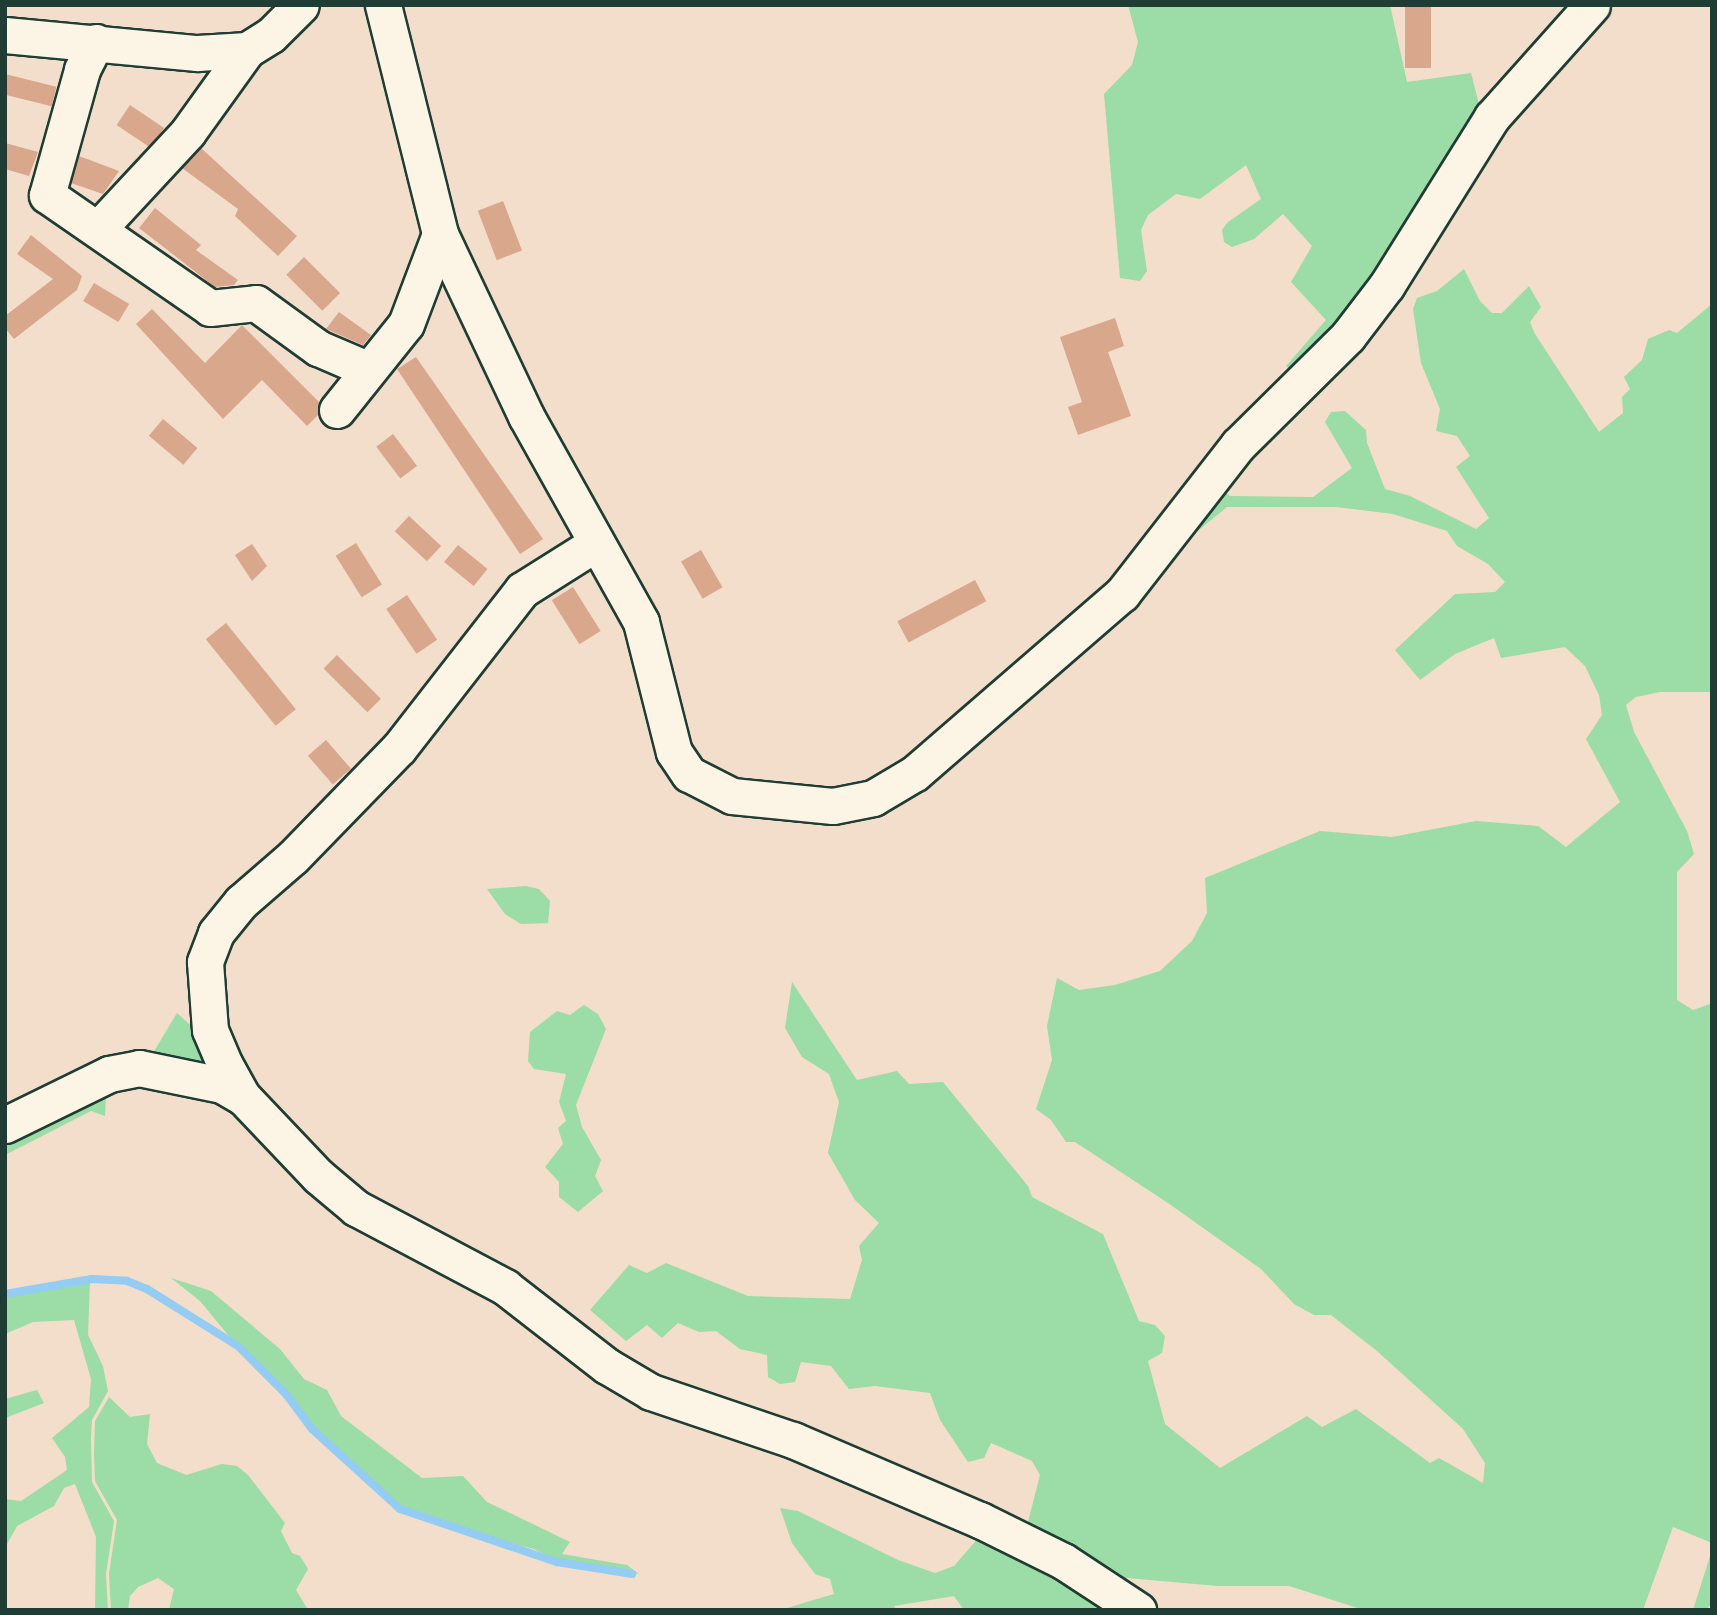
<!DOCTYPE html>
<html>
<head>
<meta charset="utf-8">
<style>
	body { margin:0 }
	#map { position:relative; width:1717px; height:1615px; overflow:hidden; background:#f2deca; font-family:"Balsamiq Sans",sans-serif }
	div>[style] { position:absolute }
	.green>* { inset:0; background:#9cdca6 }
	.stream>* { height:8px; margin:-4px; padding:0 4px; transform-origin:4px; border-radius:4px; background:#94ccf3 }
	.building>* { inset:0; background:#d9a78c; transform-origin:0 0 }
	.roads { filter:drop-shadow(2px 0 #1f3d34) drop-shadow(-2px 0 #1f3d34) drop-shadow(0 2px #1f3d34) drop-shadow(0 -2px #1f3d34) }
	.minor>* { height:35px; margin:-17.5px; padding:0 17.5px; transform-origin:17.5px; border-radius:17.5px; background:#fcf5e5 }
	span { translate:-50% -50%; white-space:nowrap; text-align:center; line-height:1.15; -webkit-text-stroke:5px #fcf5e5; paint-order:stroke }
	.frame { position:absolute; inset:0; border:7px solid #1f3d34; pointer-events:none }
</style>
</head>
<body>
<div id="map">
	<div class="green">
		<i style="clip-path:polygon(1128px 5px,1390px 5px,1407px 82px,1471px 73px,1481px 112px,1403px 250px,1298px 377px,1286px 366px,1326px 320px,1291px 282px,1312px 246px,1283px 214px,1254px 239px,1232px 247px,1224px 242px,1222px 230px,1228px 222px,1261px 199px,1246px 165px,1200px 199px,1176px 194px,1148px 215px,1141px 230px,1147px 271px,1140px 281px,1120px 278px,1104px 94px,1132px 65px,1138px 42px)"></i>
		<i style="clip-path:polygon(1464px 269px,1480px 301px,1492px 313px,1502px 313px,1529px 286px,1541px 307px,1530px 322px,1535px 334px,1599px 432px,1623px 413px,1622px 397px,1630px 389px,1624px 377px,1642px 360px,1648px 339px,1669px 330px,1677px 333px,1712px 304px,1712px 692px,1660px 692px,1636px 697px,1626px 705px,1634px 732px,1687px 831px,1694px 854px,1677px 872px,1677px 1000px,1693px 1010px,1710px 1004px,1712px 999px,1712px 1543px,1673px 1527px,1643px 1610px,1364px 1610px,1289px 1586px,1218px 1586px,1127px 1578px,1117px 1584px,1046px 1544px,1028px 1522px,1040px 1475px,1032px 1461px,991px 1443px,984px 1458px,968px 1462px,940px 1420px,930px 1393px,875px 1386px,849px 1389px,831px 1366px,801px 1362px,795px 1382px,780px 1384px,768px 1377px,767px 1355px,740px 1349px,716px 1331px,699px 1332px,678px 1323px,662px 1338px,647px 1325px,626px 1341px,590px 1310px,629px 1265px,647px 1273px,666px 1263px,748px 1296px,850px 1299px,862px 1260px,859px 1246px,879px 1223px,855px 1200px,828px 1153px,839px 1102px,829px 1074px,802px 1057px,785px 1028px,792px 982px,857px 1080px,897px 1071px,909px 1084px,943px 1082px,1028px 1186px,1032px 1197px,1103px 1234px,1139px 1321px,1155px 1325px,1165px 1336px,1162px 1353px,1148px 1361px,1165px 1424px,1220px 1468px,1307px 1416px,1322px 1427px,1356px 1409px,1430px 1463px,1439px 1458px,1483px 1483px,1485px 1463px,1463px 1429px,1377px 1351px,1331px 1315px,1314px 1315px,1294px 1304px,1261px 1269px,1168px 1203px,1075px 1142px,1066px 1142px,1051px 1120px,1036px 1109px,1052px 1060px,1047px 1026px,1057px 978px,1079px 990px,1115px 985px,1160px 971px,1192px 941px,1207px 913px,1205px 878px,1320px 831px,1392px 837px,1476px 821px,1538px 826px,1566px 847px,1620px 802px,1586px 739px,1602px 715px,1599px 695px,1585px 666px,1565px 647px,1501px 658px,1494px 638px,1455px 654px,1420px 680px,1395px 650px,1455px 594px,1495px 592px,1505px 582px,1488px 564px,1457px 546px,1447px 531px,1393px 514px,1336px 507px,1227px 507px,1161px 561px,1223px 490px,1230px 496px,1313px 497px,1352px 468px,1325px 422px,1331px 412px,1345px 411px,1366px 430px,1367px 443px,1385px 489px,1410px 496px,1476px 529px,1489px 518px,1456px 467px,1470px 456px,1457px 436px,1436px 431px,1440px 409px,1421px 363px,1413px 309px,1417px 298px,1437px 291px)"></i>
		<i style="clip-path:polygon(526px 886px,539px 889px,550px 901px,548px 923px,521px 924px,505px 914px,487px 889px)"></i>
		<i style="clip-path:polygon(584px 1005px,598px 1014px,606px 1029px,576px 1105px,582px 1127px,601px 1160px,595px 1176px,603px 1191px,578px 1212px,559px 1197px,559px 1182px,545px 1167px,563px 1144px,558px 1128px,566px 1121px,559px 1102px,566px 1074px,534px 1069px,528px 1061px,530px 1032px,557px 1011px,570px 1015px)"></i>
		<i style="clip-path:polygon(177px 1013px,206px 1039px,221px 1064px,147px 1063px)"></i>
		<i style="clip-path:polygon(106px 1094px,105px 1116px,91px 1111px,5px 1155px,5px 1133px)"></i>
		<i style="clip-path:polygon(171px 1278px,211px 1291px,280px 1349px,304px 1379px,327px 1390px,341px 1416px,422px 1478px,463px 1476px,487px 1502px,570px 1542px,562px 1554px,627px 1565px,639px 1574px,557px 1561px,534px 1549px,467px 1532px,401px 1508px,313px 1428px,288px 1393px,233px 1341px,200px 1301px)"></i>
		<i style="clip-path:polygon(90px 1281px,88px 1335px,103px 1366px,108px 1391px,92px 1420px,91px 1438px,92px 1482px,114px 1521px,106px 1574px,108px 1610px,95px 1610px,96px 1537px,75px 1484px,64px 1488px,54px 1506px,17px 1526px,5px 1548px,5px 1499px,21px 1501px,67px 1470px,65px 1457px,52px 1438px,89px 1407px,91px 1379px,74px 1320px,33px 1322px,5px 1334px,5px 1296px)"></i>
		<i style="clip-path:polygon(37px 1390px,44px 1403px,5px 1418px,5px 1399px)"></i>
		<i style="clip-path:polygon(109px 1397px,130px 1417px,150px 1414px,147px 1444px,157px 1463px,186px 1475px,222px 1464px,237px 1466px,248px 1475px,285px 1523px,281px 1531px,292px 1553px,300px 1556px,308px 1569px,296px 1590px,308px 1610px,169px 1610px,174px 1589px,158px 1578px,138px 1587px,130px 1596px,128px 1610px,111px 1610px,109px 1574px,117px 1520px,95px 1481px,94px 1454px,95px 1421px)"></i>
		<i style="clip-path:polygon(780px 1508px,798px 1511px,898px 1560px,935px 1573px,954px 1566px,987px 1528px,1130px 1610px,964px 1610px,954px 1596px,894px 1606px,896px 1610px,780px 1610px,834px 1594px,830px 1579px,815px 1574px,792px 1543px)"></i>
		<i style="clip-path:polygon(1712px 1550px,1712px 1603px,1706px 1610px,1693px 1610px)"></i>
	</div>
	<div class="stream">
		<i style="left:5px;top:1294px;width:88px;rotate:-9.8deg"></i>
		<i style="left:92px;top:1279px;width:35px;rotate:3deg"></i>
		<i style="left:127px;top:1281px;width:22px;rotate:22deg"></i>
		<i style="left:147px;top:1289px;width:107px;rotate:32.1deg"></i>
		<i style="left:238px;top:1346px;width:68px;rotate:45deg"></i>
		<i style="left:286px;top:1394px;width:44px;rotate:53.4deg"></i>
		<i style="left:312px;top:1429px;width:119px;rotate:42.3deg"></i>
		<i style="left:400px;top:1509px;width:166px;rotate:18.7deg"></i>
		<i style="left:557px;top:1562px;width:76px;rotate:9.1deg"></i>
	</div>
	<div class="building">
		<i style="left:1405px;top:5px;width:26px;height:63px"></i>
		<i style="left:5px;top:74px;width:53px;height:20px;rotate:14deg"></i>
		<i style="left:130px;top:105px;width:41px;height:24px;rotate:34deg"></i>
		<i style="clip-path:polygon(5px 143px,38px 152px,29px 176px,5px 169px)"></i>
		<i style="clip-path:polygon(201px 148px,297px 236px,278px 256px,235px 216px,238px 209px,182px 168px)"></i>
		<i style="clip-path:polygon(79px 156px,119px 171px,103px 194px,71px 183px)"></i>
		<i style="left:503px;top:201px;width:53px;height:27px;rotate:69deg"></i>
		<i style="clip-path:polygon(155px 208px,201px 245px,196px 250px,238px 280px,234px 285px,215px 287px,139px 228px)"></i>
		<i style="clip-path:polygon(31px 235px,82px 276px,77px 290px,14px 339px,5px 328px,5px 316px,53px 279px,17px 254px)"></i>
		<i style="left:304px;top:257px;width:51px;height:25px;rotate:45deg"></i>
		<i style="left:94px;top:283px;width:41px;height:21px;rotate:31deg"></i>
		<i style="clip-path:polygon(152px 309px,205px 363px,242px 325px,319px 402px,318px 415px,307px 426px,262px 380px,223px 419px,136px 324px)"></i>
		<i style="clip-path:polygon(339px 312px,371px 335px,363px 345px,326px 329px)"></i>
		<i style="clip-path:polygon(1115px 318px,1124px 346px,1108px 352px,1131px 416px,1078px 435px,1068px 407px,1082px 402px,1060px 337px)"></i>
		<i style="clip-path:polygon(416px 357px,543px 539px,520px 554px,397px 369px)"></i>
		<i style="left:163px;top:419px;width:45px;height:22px;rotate:40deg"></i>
		<i style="left:393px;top:434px;width:40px;height:21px;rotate:53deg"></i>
		<i style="left:409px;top:516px;width:44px;height:21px;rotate:43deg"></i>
		<i style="left:356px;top:543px;width:49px;height:24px;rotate:58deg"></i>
		<i style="clip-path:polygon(252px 544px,267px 566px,252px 581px,235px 555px)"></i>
		<i style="left:458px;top:545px;width:38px;height:22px;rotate:39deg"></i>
		<i style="left:701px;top:550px;width:43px;height:23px;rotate:60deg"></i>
		<i style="left:975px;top:580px;width:24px;height:88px;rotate:62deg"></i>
		<i style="left:573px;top:587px;width:52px;height:25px;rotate:58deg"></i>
		<i style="left:407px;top:595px;width:54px;height:25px;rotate:56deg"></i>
		<i style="left:226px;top:623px;width:111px;height:26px;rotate:51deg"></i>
		<i style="left:337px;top:655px;width:62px;height:19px;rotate:45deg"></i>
		<i style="left:326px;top:740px;width:38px;height:24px;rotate:49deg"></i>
	</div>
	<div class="roads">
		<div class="minor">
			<i style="left:383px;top:5px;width:236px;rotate:76deg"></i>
			<i style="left:440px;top:234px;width:201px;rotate:64.7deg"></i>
			<i style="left:526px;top:416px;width:236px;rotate:60.8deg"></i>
			<i style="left:641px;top:622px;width:134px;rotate:75.8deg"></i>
			<i style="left:674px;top:752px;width:27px;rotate:56deg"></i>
			<i style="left:689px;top:774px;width:48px;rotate:27.1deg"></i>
			<i style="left:732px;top:796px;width:101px;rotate:5.7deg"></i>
			<i style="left:833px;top:806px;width:41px;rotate:-11.3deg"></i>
			<i style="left:873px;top:798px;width:49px;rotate:-30.8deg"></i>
			<i style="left:915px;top:773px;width:274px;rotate:-40.9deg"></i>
			<i style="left:1122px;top:594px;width:189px;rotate:-52.1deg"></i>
			<i style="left:1238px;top:445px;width:155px;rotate:-44.7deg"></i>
			<i style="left:1348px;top:336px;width:64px;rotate:-52.6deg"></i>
			<i style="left:1387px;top:285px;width:198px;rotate:-58deg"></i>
			<i style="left:1492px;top:117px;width:150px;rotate:-48.2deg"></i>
			<i style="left:5px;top:35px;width:193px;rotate:5.4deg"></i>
			<i style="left:197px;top:53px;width:50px;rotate:-3.4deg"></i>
			<i style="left:247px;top:50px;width:28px;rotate:-32deg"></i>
			<i style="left:271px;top:35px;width:42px;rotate:-45deg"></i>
			<i style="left:96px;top:42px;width:31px;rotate:117deg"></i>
			<i style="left:82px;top:70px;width:130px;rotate:105.6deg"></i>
			<i style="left:47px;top:195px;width:198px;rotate:34.7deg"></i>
			<i style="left:210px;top:308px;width:46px;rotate:-6.2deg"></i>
			<i style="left:256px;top:303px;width:77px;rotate:36deg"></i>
			<i style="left:318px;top:348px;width:53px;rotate:23.2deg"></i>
			<i style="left:98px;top:229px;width:132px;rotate:-47.1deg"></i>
			<i style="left:188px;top:132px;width:101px;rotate:-54.3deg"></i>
			<i style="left:337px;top:410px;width:110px;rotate:-51.3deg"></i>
			<i style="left:406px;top:324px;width:96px;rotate:-69.3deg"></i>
			<i style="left:595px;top:544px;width:86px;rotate:147.8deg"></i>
			<i style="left:522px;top:590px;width:200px;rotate:127.9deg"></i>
			<i style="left:399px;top:748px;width:152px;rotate:134.2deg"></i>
			<i style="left:293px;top:857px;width:69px;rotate:139.1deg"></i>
			<i style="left:241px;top:902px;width:40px;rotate:129deg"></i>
			<i style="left:216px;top:933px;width:31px;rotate:111deg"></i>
			<i style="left:205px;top:962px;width:68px;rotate:85.8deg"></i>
			<i style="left:210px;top:1030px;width:38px;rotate:67deg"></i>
			<i style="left:225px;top:1065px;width:37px;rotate:61deg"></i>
			<i style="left:243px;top:1097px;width:109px;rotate:46.5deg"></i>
			<i style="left:318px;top:1176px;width:50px;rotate:40.1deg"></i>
			<i style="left:356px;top:1208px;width:169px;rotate:27.9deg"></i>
			<i style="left:505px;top:1287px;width:129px;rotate:37.8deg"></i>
			<i style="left:607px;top:1366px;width:51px;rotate:30.6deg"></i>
			<i style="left:651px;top:1392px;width:150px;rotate:18.7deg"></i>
			<i style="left:793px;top:1440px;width:203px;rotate:23.2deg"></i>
			<i style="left:980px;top:1520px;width:93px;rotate:26.3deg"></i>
			<i style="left:1063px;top:1561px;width:90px;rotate:33.2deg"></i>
			<i style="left:5px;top:1125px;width:116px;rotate:-26.1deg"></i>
			<i style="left:109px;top:1074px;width:31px;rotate:-11deg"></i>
			<i style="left:139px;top:1068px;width:85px;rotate:11.6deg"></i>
			<i style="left:222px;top:1085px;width:24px;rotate:30deg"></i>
		</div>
	</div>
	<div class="frame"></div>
</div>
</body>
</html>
